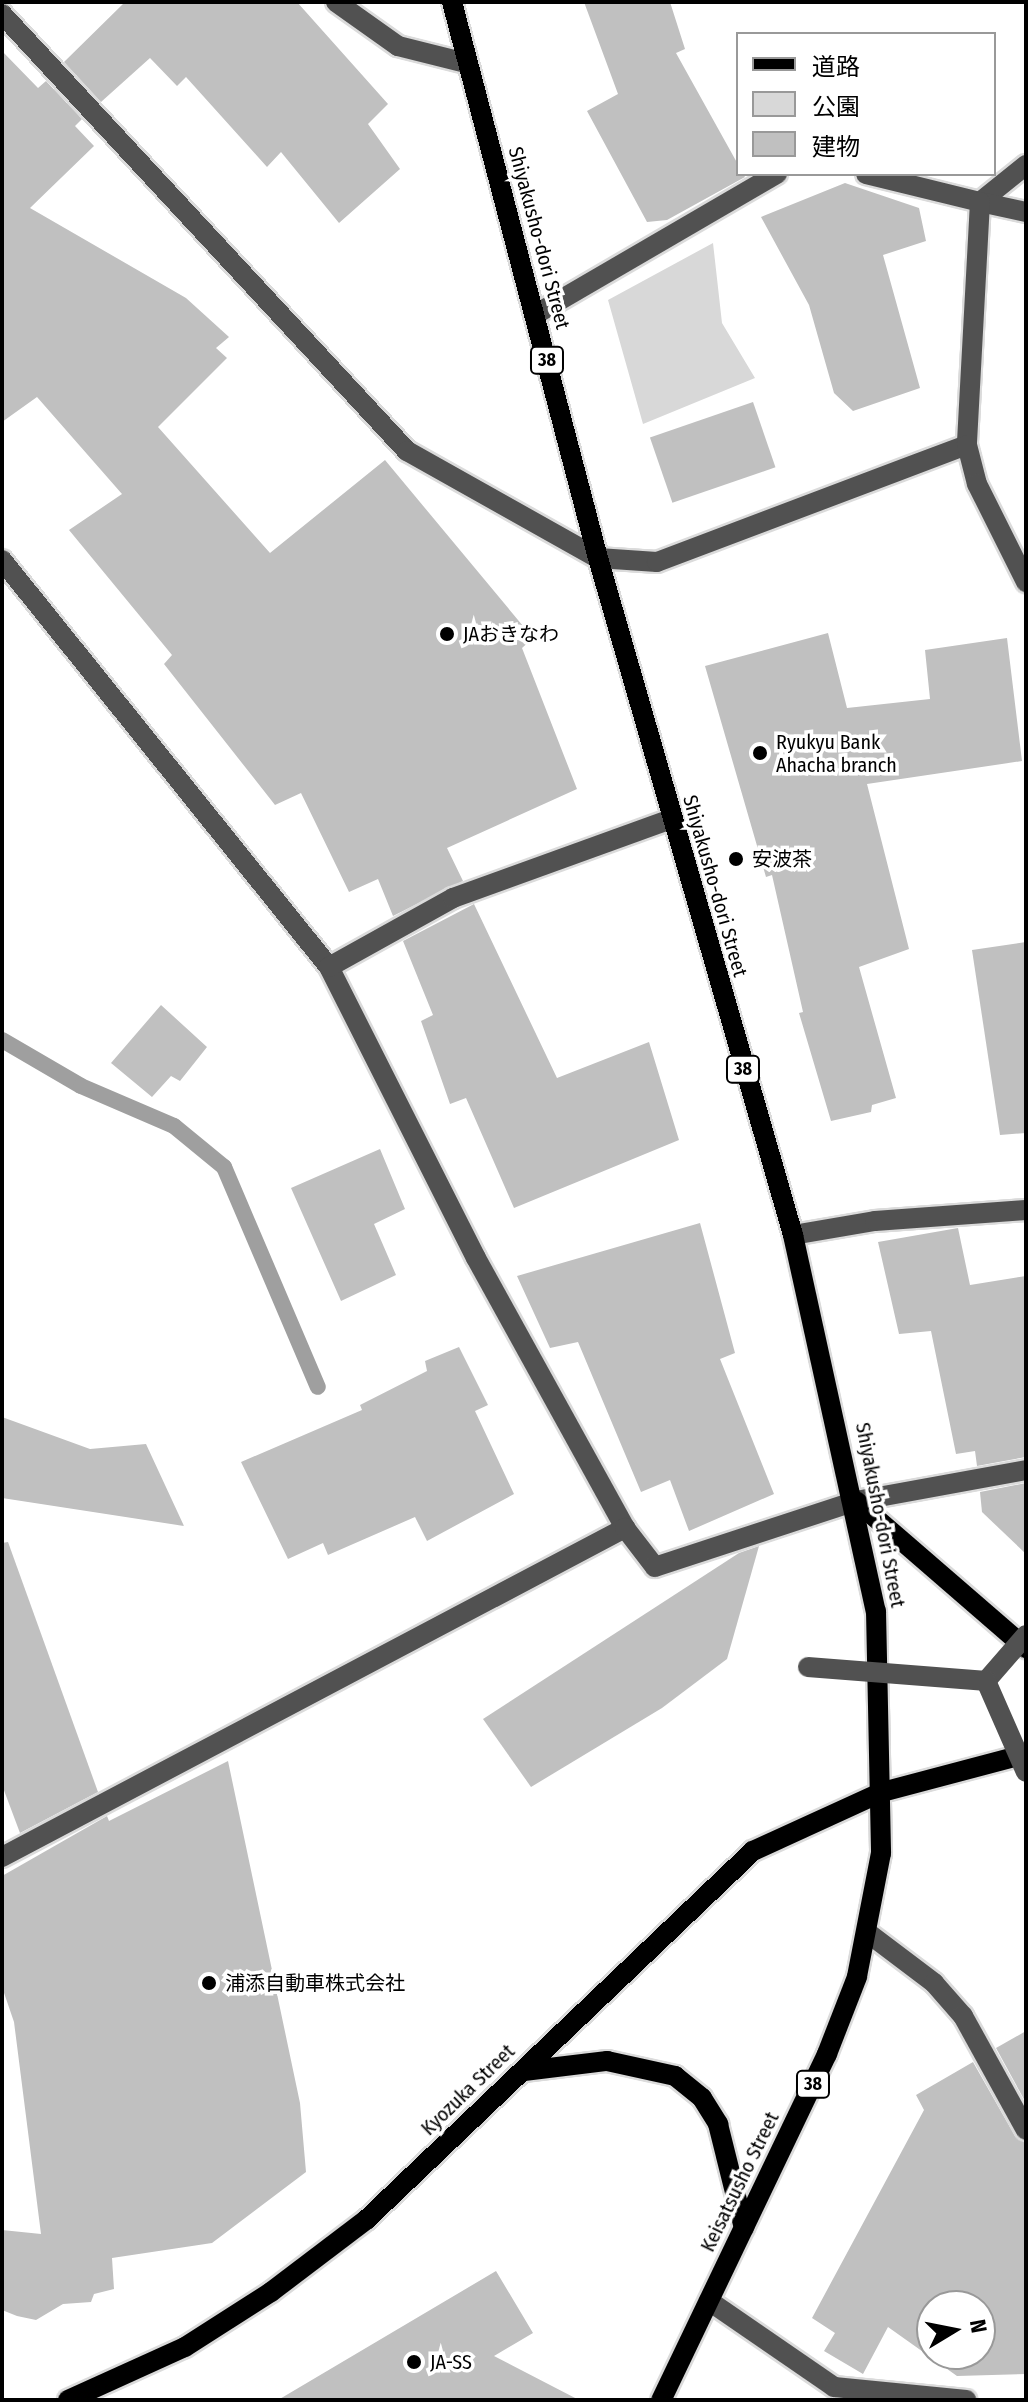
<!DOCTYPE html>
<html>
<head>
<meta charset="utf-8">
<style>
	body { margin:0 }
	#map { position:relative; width:1028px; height:2402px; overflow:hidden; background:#fff; font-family:"Fira Sans Condensed","Noto Sans JP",sans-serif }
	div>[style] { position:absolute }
	.green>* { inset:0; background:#d8d8d8 }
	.stream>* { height:16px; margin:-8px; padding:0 8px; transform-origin:8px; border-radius:8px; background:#9f9f9f }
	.building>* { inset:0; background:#c0c0c0; transform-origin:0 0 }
	.roads { filter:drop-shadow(2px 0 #dbdbdb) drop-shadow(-2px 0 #dbdbdb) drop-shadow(0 2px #dbdbdb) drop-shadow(0 -2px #dbdbdb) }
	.minor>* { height:20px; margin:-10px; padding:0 10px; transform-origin:10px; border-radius:10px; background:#515151 }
	.major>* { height:20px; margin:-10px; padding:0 10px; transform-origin:10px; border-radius:10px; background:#000 }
	.minor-bridge>* { height:20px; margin:-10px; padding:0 10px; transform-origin:10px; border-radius:10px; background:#515151 }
	.dots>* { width:22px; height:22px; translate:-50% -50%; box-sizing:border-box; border:4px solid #fff; border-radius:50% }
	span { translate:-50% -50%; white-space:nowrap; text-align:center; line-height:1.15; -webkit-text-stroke:7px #fff; paint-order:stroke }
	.shield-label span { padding:2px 6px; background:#fff; border:2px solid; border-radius:6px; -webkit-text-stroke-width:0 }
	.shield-label { font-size:18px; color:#000; font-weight:700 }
	.street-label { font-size:20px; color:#000 }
	.poi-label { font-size:20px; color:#000 }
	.left { translate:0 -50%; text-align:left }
	.frame { position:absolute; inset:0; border:4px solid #000; pointer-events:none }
	.legend { position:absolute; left:736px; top:32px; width:260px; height:144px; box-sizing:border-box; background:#fff; border:2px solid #999; margin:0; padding:10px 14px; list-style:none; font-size:24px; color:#000 }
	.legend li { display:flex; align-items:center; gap:16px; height:40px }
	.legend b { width:40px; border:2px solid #999 }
	.north { position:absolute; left:916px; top:2290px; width:80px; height:80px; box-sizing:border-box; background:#fff; border:2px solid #999; border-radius:50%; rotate:80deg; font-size:22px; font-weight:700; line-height:32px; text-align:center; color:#000 }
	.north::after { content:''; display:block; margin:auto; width:28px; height:36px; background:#000; clip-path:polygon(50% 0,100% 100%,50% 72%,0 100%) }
</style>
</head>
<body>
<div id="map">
	<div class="green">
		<i style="clip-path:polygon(713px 243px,722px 323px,755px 378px,643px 424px,608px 300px)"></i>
	</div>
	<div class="stream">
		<i style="left:2px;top:1040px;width:91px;rotate:30.2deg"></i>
		<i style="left:81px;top:1086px;width:101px;rotate:23.3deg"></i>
		<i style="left:174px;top:1126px;width:65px;rotate:39.4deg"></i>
		<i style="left:224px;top:1167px;width:239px;rotate:66.9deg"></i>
	</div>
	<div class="building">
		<i style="clip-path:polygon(125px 2px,297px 2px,388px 104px,368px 124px,400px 169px,339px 223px,281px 152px,267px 167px,186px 77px,177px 86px,150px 58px,101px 102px,64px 62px)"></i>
		<i style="clip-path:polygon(584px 2px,670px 2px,685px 49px,676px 53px,745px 177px,667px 220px,647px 222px,587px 111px,618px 94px)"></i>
		<i style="clip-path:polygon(2px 51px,38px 88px,46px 81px,82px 119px,75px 126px,94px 146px,30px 208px,186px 298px,229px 337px,216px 348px,227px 358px,158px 427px,270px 553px,385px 460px,533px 638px,522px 648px,577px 789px,447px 848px,463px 881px,393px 916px,378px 879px,349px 892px,301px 793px,275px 805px,164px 664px,172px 655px,69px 530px,122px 494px,37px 397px,2px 422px)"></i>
		<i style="clip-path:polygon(845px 183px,919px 208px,926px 241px,883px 255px,920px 388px,853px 411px,834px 393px,809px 305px,761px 217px)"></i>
		<i style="left:753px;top:402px;width:69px;height:109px;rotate:71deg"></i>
		<i style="clip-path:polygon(828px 633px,847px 708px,930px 699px,925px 650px,1007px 638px,1022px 761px,867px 784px,909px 949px,859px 967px,896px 1098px,872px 1105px,871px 1112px,831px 1121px,799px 1013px,803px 1012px,772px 875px,766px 877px,705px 666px)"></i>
		<i style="clip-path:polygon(474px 904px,557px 1078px,649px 1042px,679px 1140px,514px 1208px,466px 1098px,450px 1104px,421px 1021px,433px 1015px,403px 941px)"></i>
		<i style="clip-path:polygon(1026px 942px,1026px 1133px,1000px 1135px,972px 950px)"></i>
		<i style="clip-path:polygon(161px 1005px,207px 1047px,180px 1081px,171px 1076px,152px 1097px,111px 1063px)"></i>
		<i style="clip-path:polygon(380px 1149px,405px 1209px,374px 1224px,396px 1275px,341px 1301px,291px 1188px)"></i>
		<i style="clip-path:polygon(700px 1223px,735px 1353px,720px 1359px,774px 1494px,689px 1531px,670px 1480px,641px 1492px,578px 1342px,550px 1348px,517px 1276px)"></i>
		<i style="clip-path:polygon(958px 1228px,970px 1285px,1026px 1276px,1026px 1457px,977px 1466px,975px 1451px,956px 1454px,931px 1331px,899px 1334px,878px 1242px)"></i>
		<i style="clip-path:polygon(459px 1347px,488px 1405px,475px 1411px,514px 1494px,427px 1541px,415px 1517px,328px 1555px,323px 1543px,288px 1559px,241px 1462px,362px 1410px,360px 1405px,427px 1371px,425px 1361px)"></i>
		<i style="clip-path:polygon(2px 1417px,90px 1449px,146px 1444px,184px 1526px,2px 1498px)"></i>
		<i style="clip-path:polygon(1026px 1483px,1026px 1554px,982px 1512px,980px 1492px)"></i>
		<i style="clip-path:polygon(8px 1542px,98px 1792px,20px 1833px,2px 1785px,2px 1543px)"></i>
		<i style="clip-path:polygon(759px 1546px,727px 1659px,662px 1708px,531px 1787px,483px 1719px,739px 1553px)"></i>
		<i style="clip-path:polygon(228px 1761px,300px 2103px,306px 2172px,212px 2243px,112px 2258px,114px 2289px,94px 2294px,91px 2302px,63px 2304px,36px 2320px,17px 2316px,2px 2310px,2px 2230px,41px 2234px,14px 2022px,2px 1987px,2px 1876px,107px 1816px,109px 1821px)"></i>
		<i style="clip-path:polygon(1026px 2031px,1026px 2103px,996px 2048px)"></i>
		<i style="clip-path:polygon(evenodd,973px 2062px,1015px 2136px,1026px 2143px,1026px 2374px,957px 2376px,888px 2327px,863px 2374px,824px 2351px,835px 2333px,812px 2318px,924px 2110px,916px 2095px,973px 2062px,932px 2306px,980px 2306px,980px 2354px,932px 2354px,932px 2306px)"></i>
		<i style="clip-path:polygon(496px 2271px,533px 2333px,494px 2356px,579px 2400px,278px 2400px)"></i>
	</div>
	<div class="roads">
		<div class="minor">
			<i style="left:336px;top:2px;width:76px;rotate:35.4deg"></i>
			<i style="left:398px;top:46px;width:70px;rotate:14deg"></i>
			<i style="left:2px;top:14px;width:596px;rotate:47.18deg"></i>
			<i style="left:407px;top:451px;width:219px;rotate:29.3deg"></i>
			<i style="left:598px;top:558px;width:59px;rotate:3.9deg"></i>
			<i style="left:657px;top:562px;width:331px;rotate:-20.7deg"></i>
			<i style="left:866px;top:174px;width:117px;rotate:13.8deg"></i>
			<i style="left:980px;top:202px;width:59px;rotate:-38.8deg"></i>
			<i style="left:1026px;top:212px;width:47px;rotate:-167.7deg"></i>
			<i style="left:980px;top:202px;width:243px;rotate:93.1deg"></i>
			<i style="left:967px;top:445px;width:40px;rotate:75.6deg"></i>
			<i style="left:977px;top:484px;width:110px;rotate:63.4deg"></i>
			<i style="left:536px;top:314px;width:279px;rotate:-30.2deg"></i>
			<i style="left:2px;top:560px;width:522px;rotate:51.22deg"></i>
			<i style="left:329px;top:967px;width:326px;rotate:63.2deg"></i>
			<i style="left:476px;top:1258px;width:308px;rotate:61.1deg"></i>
			<i style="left:329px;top:967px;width:142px;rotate:-29.1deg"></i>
			<i style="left:453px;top:898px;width:232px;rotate:-19.9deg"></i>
			<i style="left:793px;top:1235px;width:83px;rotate:-9.7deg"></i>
			<i style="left:875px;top:1221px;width:151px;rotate:-4.2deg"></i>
			<i style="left:2px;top:1857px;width:705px;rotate:-27.84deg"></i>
			<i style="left:625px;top:1528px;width:49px;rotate:52.4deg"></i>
			<i style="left:655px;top:1567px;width:212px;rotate:-18.2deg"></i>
			<i style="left:856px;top:1501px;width:173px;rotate:-10.3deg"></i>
			<i style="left:868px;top:1933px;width:83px;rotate:37.1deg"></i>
			<i style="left:934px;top:1983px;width:44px;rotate:48.7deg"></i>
			<i style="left:963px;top:2016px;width:130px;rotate:61.1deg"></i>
			<i style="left:709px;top:2301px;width:152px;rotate:34.5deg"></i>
			<i style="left:834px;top:2387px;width:133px;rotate:5.6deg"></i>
		</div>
		<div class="major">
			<i style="left:452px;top:2px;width:575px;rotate:75.29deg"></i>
			<i style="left:598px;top:558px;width:705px;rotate:73.93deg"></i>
			<i style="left:793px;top:1235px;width:385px;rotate:77.6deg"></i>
			<i style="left:876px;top:1611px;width:242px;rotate:88.8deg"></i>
			<i style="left:881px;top:1853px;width:126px;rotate:101deg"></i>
			<i style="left:857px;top:1977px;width:83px;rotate:111.3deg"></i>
			<i style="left:827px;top:2054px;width:384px;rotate:115.6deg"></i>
			<i style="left:856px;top:1501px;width:225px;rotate:40.9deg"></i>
			<i style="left:524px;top:2071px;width:84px;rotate:-6.9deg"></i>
			<i style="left:607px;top:2061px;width:70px;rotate:12.4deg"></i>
			<i style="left:675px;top:2076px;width:35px;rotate:39deg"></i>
			<i style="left:702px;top:2098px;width:31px;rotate:58deg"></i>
			<i style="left:718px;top:2124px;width:107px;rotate:76deg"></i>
			<i style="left:68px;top:2400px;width:128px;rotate:-24.4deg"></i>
			<i style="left:185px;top:2347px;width:102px;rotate:-32.6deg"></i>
			<i style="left:271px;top:2292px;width:119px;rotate:-37.2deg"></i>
			<i style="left:366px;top:2220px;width:535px;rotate:-43.64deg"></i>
			<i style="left:753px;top:1851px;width:142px;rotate:-24.6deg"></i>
			<i style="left:882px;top:1792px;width:149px;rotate:-14.8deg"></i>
		</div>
	</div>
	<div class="minor-bridge">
		<i style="left:1026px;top:1635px;width:61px;rotate:131deg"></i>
		<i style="left:986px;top:1681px;width:99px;rotate:66.3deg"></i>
		<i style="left:808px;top:1667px;width:179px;rotate:4.5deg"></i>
	</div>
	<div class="dots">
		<i style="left:447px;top:634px;background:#000"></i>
		<i style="left:760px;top:753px;background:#000"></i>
		<i style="left:736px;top:859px;background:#000"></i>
		<i style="left:209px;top:1983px;background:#000"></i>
		<i style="left:414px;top:2362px;background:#000"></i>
	</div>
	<div class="shield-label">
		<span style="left:547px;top:360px">38</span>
		<span style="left:743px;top:1069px">38</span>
		<span style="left:813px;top:2084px">38</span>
	</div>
	<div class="street-label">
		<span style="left:539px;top:238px;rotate:75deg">Shiyakusho-dori Street</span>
		<span style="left:715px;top:886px;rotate:74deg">Shiyakusho-dori Street</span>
		<span style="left:880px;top:1515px;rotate:79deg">Shiyakusho-dori Street</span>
		<span style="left:468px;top:2090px;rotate:-44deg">Kyozuka Street</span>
		<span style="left:740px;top:2182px;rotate:-64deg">Keisatsusho Street</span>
	</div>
	<div class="poi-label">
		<span class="left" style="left:463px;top:634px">JAおきなわ</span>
		<span class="left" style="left:776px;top:754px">Ryukyu Bank<br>Ahacha branch</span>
		<span class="left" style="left:752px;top:859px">安波茶</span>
		<span class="left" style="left:225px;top:1983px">浦添自動車株式会社</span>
		<span class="left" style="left:430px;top:2362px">JA-SS</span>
	</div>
	<div class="frame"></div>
	<ul class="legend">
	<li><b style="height:10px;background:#000"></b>道路</li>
	<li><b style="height:22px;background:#d8d8d8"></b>公園</li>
	<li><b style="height:22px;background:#c0c0c0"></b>建物</li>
	</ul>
	<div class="north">N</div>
</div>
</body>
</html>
